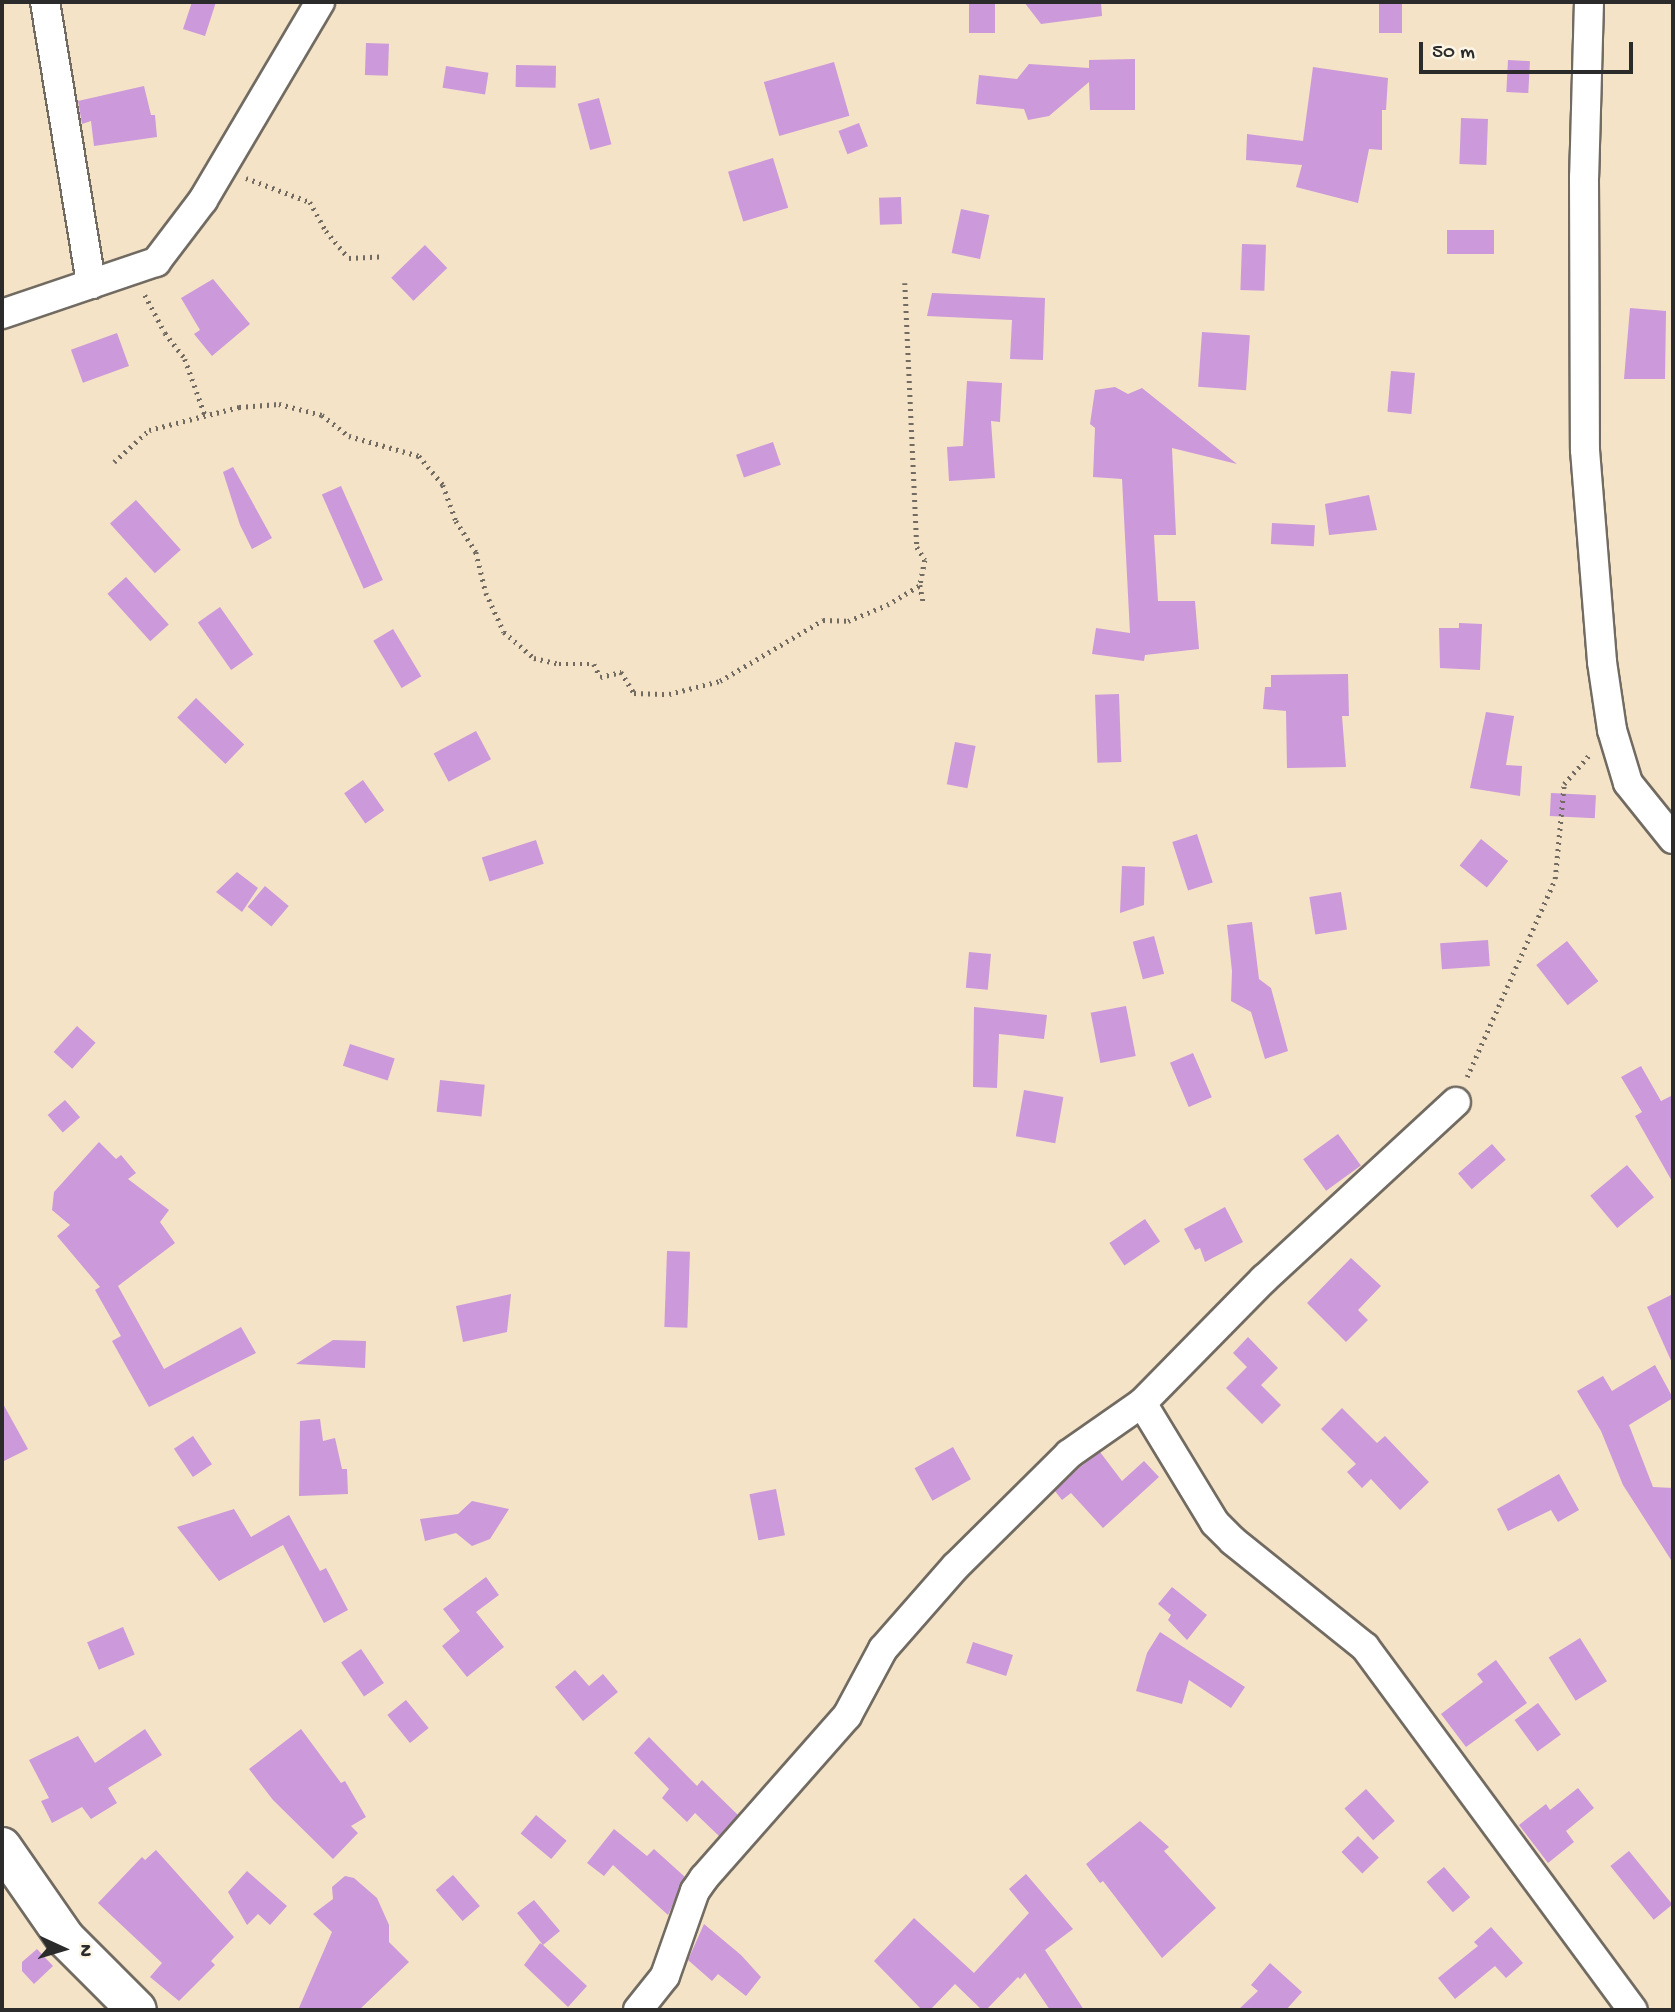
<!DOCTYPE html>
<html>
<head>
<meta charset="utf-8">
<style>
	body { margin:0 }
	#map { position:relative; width:1675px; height:2012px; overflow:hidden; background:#f4e3c7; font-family:"Gochi Hand",sans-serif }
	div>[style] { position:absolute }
	.building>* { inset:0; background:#cc99da; transform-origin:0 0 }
	.path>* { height:4.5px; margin-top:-2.25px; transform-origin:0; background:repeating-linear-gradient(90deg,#716b62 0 2px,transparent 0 7px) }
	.roads { filter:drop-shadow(2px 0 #716b62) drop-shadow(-2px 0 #716b62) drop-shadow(0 2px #716b62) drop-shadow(0 -2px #716b62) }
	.street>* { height:28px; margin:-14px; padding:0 14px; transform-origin:14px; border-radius:14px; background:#fff }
	.primary>* { height:38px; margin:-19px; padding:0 19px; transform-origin:19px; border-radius:19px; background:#fff }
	span { translate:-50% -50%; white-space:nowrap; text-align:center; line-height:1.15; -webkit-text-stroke:5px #fcf5e5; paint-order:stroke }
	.frame { position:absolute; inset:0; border:4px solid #2b2b2b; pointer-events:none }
	.north { position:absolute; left:28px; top:1914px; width:70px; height:70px; -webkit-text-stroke:5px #fcf5e5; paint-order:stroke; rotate:94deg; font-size:19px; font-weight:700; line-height:28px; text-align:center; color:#2b2b2b }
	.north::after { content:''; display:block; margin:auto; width:24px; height:32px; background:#2b2b2b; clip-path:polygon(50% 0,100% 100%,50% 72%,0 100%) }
	.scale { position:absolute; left:1419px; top:42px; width:214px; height:32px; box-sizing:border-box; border:4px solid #2b2b2b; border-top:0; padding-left:9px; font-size:21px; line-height:24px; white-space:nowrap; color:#2b2b2b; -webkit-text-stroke:5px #fcf5e5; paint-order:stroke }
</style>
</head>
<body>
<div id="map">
	<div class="building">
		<i style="clip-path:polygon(192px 2px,216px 2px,205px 36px,183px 29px)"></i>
		<i style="left:969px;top:2px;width:26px;height:31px"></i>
		<i style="clip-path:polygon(1024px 2px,1101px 2px,1102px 16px,1041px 24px)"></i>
		<i style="left:1379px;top:2px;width:23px;height:31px"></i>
		<i style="left:366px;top:43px;width:23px;height:32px;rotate:2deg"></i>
		<i style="clip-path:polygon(1135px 59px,1135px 110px,1090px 110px,1089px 82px,1049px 116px,1028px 120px,1024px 109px,976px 104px,979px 75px,1017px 79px,1029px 64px,1089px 68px,1089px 60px)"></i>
		<i style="left:1508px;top:60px;width:22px;height:32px;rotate:3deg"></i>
		<i style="left:834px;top:62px;width:56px;height:73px;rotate:74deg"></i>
		<i style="left:516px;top:65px;width:40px;height:22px;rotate:1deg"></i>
		<i style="left:446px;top:66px;width:43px;height:22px;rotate:9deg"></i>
		<i style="clip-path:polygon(1313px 67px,1388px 78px,1386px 110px,1382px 110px,1382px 150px,1369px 149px,1358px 203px,1296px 187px,1302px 165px,1246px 160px,1247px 134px,1303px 141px)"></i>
		<i style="clip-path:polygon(144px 86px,151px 115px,155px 115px,157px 137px,94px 146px,91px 121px,82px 124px,78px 101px)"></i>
		<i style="left:599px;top:98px;width:48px;height:22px;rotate:75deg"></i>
		<i style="left:1461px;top:118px;width:27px;height:46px;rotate:2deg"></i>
		<i style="left:859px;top:123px;width:25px;height:22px;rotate:69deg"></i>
		<i style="left:773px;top:158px;width:52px;height:47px;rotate:73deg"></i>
		<i style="left:901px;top:197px;width:27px;height:22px;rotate:88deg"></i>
		<i style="left:961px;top:209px;width:29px;height:45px;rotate:12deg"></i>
		<i style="left:1447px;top:230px;width:47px;height:24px"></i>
		<i style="left:1242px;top:244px;width:24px;height:46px;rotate:2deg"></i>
		<i style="left:425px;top:245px;width:32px;height:47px;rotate:46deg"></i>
		<i style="clip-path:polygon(213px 279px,250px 324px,212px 356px,194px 334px,200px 330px,181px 298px)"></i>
		<i style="clip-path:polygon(932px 293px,1045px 298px,1043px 360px,1010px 359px,1012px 320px,927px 316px)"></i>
		<i style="clip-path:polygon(1630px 308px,1666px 311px,1665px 379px,1624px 379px)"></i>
		<i style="left:1202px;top:332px;width:48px;height:55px;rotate:4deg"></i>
		<i style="left:117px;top:333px;width:35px;height:49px;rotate:70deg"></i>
		<i style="left:1391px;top:371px;width:24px;height:41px;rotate:5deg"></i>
		<i style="clip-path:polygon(967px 381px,1002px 383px,1000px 422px,991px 421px,995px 478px,949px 481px,947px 447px,963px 446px)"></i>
		<i style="clip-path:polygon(1115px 387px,1128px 394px,1142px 388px,1237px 464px,1172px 448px,1176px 535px,1154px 535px,1158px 601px,1195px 601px,1199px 649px,1145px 655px,1144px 661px,1092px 654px,1096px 628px,1130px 633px,1122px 479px,1093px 477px,1095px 428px,1090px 424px,1095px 390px)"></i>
		<i style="left:773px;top:442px;width:24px;height:39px;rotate:71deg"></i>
		<i style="clip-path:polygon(233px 467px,272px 538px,252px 549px,240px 525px,223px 472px)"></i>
		<i style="left:341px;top:486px;width:103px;height:21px;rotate:66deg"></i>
		<i style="clip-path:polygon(1369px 495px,1377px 530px,1329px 535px,1325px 504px)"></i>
		<i style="left:136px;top:500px;width:67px;height:35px;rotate:48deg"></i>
		<i style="left:1272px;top:523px;width:43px;height:21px;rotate:3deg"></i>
		<i style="left:126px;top:577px;width:64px;height:25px;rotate:48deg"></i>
		<i style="left:220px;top:607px;width:58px;height:27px;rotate:55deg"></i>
		<i style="clip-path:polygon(1459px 623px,1482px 624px,1480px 670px,1440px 668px,1439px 628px,1459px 628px)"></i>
		<i style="left:393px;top:629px;width:55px;height:23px;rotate:59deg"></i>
		<i style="clip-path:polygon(1348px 674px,1349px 716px,1342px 716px,1346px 767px,1287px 768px,1286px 711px,1263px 709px,1265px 687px,1271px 687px,1271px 675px)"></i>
		<i style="left:1119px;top:694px;width:68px;height:24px;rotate:88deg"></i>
		<i style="left:196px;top:698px;width:67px;height:27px;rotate:44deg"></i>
		<i style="clip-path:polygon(1486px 712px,1514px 716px,1506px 765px,1522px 766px,1520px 796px,1470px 788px)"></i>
		<i style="left:476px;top:731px;width:32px;height:48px;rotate:62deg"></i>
		<i style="left:955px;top:742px;width:21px;height:43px;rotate:11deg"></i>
		<i style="left:363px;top:780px;width:37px;height:23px;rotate:55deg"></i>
		<i style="left:1551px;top:793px;width:45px;height:23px;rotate:3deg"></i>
		<i style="left:1197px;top:834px;width:51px;height:26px;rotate:72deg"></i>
		<i style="left:1481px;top:839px;width:35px;height:34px;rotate:39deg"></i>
		<i style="left:536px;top:840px;width:25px;height:57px;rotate:72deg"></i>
		<i style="clip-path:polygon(1122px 866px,1145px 867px,1144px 905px,1120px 913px)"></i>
		<i style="clip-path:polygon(237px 872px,258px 888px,242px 912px,216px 892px)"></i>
		<i style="left:265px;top:886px;width:31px;height:27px;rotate:40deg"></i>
		<i style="left:1341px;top:892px;width:38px;height:32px;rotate:81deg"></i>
		<i style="clip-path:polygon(1252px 922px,1259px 979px,1271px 988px,1288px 1051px,1265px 1059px,1251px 1012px,1231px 1001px,1232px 971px,1227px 925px)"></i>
		<i style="left:1154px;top:936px;width:39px;height:22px;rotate:75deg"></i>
		<i style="left:1488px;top:940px;width:26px;height:48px;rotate:86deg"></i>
		<i style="left:1567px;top:941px;width:51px;height:39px;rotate:52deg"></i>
		<i style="left:969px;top:952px;width:22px;height:36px;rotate:5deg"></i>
		<i style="left:1126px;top:1006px;width:51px;height:36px;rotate:79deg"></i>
		<i style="clip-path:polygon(974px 1007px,1047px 1015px,1044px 1039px,999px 1034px,997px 1088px,973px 1087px)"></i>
		<i style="left:77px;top:1026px;width:25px;height:35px;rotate:42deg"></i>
		<i style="left:350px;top:1044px;width:47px;height:23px;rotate:18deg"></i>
		<i style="left:1193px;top:1053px;width:48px;height:25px;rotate:67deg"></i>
		<i style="clip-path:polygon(1641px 1066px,1661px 1101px,1673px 1095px,1673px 1183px,1635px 1116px,1642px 1112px,1621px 1077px)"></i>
		<i style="left:440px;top:1080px;width:45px;height:32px;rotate:6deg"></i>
		<i style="left:1024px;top:1090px;width:40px;height:47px;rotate:10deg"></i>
		<i style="left:65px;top:1100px;width:23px;height:23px;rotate:49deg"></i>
		<i style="left:1338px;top:1134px;width:39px;height:43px;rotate:54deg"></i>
		<i style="clip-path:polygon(99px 1142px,116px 1159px,121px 1155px,136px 1173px,128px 1179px,169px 1210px,160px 1222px,175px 1243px,118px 1286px,164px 1369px,241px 1327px,256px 1353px,149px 1407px,112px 1341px,121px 1336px,95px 1290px,100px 1287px,57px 1236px,70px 1225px,52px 1210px,54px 1192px)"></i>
		<i style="left:1492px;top:1144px;width:21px;height:45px;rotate:49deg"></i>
		<i style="left:1627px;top:1165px;width:42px;height:48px;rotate:50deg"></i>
		<i style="clip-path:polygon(1225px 1207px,1243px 1242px,1205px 1262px,1200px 1248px,1195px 1250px,1184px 1229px)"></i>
		<i style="left:1145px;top:1219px;width:27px;height:43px;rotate:56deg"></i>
		<i style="left:667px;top:1251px;width:23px;height:76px;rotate:2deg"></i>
		<i style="clip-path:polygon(1351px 1258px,1381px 1286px,1358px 1310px,1368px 1320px,1346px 1342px,1307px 1303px)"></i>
		<i style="clip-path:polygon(511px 1294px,507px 1332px,463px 1342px,456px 1306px)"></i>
		<i style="clip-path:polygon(1673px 1294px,1673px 1365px,1647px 1307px)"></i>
		<i style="clip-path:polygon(1248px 1337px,1278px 1368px,1261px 1385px,1281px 1405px,1262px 1424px,1226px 1388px,1247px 1367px,1233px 1353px)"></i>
		<i style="clip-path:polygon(333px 1340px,366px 1341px,365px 1368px,296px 1364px)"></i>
		<i style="clip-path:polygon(1655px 1365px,1673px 1398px,1629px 1425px,1653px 1487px,1673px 1488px,1673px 1563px,1623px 1485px,1601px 1431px,1577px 1391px,1603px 1376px,1612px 1391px)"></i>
		<i style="clip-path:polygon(2px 1402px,28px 1449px,2px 1462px)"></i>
		<i style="clip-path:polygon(1342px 1408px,1377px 1443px,1385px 1436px,1429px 1482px,1400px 1510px,1371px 1479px,1362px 1488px,1347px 1472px,1356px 1464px,1321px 1429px)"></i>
		<i style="clip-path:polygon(320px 1419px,323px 1441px,335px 1438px,342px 1469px,347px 1469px,348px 1494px,299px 1496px,300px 1421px)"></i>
		<i style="left:193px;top:1436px;width:34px;height:23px;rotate:56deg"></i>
		<i style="left:953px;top:1447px;width:37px;height:44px;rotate:61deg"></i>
		<i style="clip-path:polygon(1100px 1452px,1122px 1481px,1144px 1461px,1159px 1477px,1103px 1528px,1071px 1493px,1062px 1500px,1055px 1491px,1080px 1467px)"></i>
		<i style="clip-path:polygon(1559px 1474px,1579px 1510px,1558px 1522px,1551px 1510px,1508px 1531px,1497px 1509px)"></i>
		<i style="left:776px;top:1489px;width:47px;height:27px;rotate:79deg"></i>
		<i style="clip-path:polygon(472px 1501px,509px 1509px,490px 1539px,472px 1546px,456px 1533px,425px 1541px,420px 1519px,458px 1514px)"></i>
		<i style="clip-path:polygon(234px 1509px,251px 1537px,289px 1515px,320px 1571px,326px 1568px,348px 1610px,324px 1623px,283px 1545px,219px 1581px,177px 1527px)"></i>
		<i style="clip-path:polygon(486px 1577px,499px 1595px,476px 1612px,504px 1647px,467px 1677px,442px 1646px,460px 1631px,443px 1609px)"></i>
		<i style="clip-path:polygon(1172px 1587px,1207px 1615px,1187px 1640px,1168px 1620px,1171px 1615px,1158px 1604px)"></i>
		<i style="left:123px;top:1627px;width:30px;height:39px;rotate:67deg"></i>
		<i style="clip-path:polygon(1160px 1632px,1245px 1687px,1231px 1708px,1189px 1680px,1182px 1704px,1136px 1691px,1147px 1653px)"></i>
		<i style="left:1580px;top:1638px;width:51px;height:37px;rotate:58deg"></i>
		<i style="left:973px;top:1642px;width:42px;height:22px;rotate:18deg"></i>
		<i style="left:361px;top:1649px;width:41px;height:24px;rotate:56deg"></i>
		<i style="clip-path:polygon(1496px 1660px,1527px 1703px,1466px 1747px,1441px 1714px,1483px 1682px,1477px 1674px)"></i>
		<i style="clip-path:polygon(575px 1670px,589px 1686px,603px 1674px,618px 1692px,583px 1721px,555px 1687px)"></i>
		<i style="left:406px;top:1700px;width:36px;height:24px;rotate:51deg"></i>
		<i style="left:1538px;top:1703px;width:39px;height:29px;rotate:54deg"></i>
		<i style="clip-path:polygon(145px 1729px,162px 1755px,108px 1788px,117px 1803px,91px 1819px,82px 1807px,52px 1823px,41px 1801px,49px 1798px,29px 1760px,78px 1736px,95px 1763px)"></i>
		<i style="clip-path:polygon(301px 1729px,341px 1783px,345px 1781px,366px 1817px,351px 1826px,358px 1833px,333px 1859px,273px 1800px,249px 1769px)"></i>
		<i style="clip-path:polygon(649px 1737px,697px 1786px,702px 1780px,738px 1815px,719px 1836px,695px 1813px,687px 1822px,662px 1798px,669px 1789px,634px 1753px)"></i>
		<i style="clip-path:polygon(1578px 1788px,1594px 1808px,1566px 1831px,1574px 1842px,1548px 1863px,1519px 1825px,1546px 1804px,1550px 1810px)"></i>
		<i style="left:1366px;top:1789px;width:43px;height:29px;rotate:48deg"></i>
		<i style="left:536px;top:1815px;width:40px;height:24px;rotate:40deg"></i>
		<i style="clip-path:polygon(1140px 1821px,1169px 1847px,1164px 1851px,1216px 1908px,1162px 1958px,1103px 1881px,1100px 1883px,1086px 1864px)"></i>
		<i style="clip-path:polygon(614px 1829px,647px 1856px,654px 1849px,685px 1877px,668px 1915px,613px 1865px,604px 1876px,587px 1863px)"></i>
		<i style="left:1358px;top:1836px;width:30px;height:23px;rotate:46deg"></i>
		<i style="clip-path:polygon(156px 1850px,234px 1937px,211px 1961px,215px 1965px,179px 2001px,150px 1977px,162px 1963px,98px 1903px,142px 1857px,145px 1860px)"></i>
		<i style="left:1629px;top:1851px;width:69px;height:24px;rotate:51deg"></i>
		<i style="left:1444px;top:1867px;width:40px;height:23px;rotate:49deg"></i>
		<i style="clip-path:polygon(247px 1871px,287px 1906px,270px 1925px,258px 1914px,247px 1925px,228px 1892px)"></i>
		<i style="clip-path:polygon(1026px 1874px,1073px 1929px,1045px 1950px,1084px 2010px,1050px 2010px,1025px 1973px,1020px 1979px,1018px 1977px,986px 2010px,982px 2010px,955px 1984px,930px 2010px,922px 2010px,874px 1961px,914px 1918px,974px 1973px,1029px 1913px,1009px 1889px)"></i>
		<i style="left:453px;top:1875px;width:41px;height:23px;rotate:49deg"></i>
		<i style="clip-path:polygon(345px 1876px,354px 1878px,377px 1898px,389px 1925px,389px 1942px,409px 1962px,359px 2010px,298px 2010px,332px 1932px,313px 1914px,333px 1899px,332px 1887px)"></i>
		<i style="clip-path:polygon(534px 1900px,560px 1931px,543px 1945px,587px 1986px,568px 2007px,524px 1965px,540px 1943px,543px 1945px,517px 1913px)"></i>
		<i style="clip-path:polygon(704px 1924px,741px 1955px,761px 1977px,746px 1996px,718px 1974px,712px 1981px,688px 1960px)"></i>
		<i style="clip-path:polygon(1491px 1927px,1523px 1963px,1506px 1978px,1495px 1966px,1455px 1999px,1438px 1978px,1478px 1946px,1474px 1942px)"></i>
		<i style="clip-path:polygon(37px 1949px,53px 1966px,34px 1984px,22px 1971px,22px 1962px)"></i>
		<i style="clip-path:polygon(1270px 1963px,1302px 1992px,1286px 2010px,1238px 2010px,1258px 1991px,1251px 1985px)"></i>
	</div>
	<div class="path">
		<i style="left:246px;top:178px;width:68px;rotate:20.6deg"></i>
		<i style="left:310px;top:202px;width:33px;rotate:61deg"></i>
		<i style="left:326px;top:231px;width:35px;rotate:50deg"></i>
		<i style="left:349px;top:258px;width:35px;rotate:-3deg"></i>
		<i style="left:905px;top:283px;width:264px;rotate:87.4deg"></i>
		<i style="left:917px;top:547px;width:15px;rotate:58deg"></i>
		<i style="left:925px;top:560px;width:25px;rotate:101deg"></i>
		<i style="left:145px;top:295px;width:43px;rotate:62.2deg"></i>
		<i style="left:165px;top:333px;width:33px;rotate:52deg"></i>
		<i style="left:185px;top:359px;width:59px;rotate:70.3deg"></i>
		<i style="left:114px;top:462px;width:47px;rotate:-42.4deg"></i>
		<i style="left:149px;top:430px;width:93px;rotate:-14.3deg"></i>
		<i style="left:239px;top:407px;width:40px;rotate:-4.3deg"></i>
		<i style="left:279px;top:404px;width:44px;rotate:14.3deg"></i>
		<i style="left:322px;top:415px;width:34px;rotate:38deg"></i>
		<i style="left:349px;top:436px;width:73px;rotate:15.9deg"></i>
		<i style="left:419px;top:456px;width:38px;rotate:50deg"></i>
		<i style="left:443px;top:485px;width:38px;rotate:70deg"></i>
		<i style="left:456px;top:521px;width:37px;rotate:57deg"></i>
		<i style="left:476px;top:552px;width:42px;rotate:76.3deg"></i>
		<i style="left:486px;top:593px;width:43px;rotate:65.2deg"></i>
		<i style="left:504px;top:632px;width:40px;rotate:41deg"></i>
		<i style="left:534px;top:658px;width:26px;rotate:13deg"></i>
		<i style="left:559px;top:664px;width:35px"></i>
		<i style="left:594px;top:664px;width:14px;rotate:65deg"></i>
		<i style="left:600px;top:677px;width:22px;rotate:-13deg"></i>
		<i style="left:621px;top:672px;width:25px;rotate:58deg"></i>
		<i style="left:634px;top:693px;width:35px;rotate:2deg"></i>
		<i style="left:669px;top:694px;width:53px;rotate:-14.3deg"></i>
		<i style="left:720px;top:681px;width:120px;rotate:-30.6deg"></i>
		<i style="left:823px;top:620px;width:25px;rotate:2deg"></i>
		<i style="left:848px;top:621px;width:42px;rotate:-22.3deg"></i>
		<i style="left:887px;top:605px;width:39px;rotate:-31deg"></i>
		<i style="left:920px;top:585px;width:20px;rotate:79deg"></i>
		<i style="left:1467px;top:1077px;width:217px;rotate:-66deg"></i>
		<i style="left:1555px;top:879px;width:95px;rotate:-84.6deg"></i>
		<i style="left:1564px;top:784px;width:40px;rotate:-49deg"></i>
	</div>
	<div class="roads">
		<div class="street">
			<i style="left:45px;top:2px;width:286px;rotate:80.7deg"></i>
			<i style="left:1589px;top:2px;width:175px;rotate:91.6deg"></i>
			<i style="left:1584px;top:177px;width:273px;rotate:89.8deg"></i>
			<i style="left:1585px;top:450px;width:213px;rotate:85.4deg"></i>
			<i style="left:1602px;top:662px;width:69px;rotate:81.6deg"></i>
			<i style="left:1612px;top:730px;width:55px;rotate:73.2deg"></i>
			<i style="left:1628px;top:783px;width:72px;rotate:51.2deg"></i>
			<i style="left:2px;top:314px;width:163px;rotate:-18.7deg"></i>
			<i style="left:156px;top:262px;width:78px;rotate:-52.8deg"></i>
			<i style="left:203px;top:200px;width:230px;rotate:-59.4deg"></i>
			<i style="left:1142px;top:1403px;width:140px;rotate:58.7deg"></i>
			<i style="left:1215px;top:1523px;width:25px;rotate:45deg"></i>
			<i style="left:1233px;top:1541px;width:169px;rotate:38.8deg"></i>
			<i style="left:1365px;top:1647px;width:451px;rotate:53.6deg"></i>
			<i style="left:638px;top:2010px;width:43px;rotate:-51.5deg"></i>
			<i style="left:665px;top:1976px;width:90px;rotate:-70.6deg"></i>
			<i style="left:695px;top:1891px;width:16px;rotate:-55deg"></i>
			<i style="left:704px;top:1878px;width:216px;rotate:-48.6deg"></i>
			<i style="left:847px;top:1716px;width:76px;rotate:-61.8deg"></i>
			<i style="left:883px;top:1649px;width:111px;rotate:-48.7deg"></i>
			<i style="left:956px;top:1566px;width:159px;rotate:-44.7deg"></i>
			<i style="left:1069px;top:1454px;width:89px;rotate:-34.9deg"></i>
			<i style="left:1142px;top:1403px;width:174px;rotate:-45.5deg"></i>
			<i style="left:1264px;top:1279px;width:261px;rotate:-42.7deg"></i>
		</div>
		<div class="primary">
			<i style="left:2px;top:1847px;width:112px;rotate:55.2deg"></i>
			<i style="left:66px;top:1939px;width:100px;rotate:45deg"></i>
		</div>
	</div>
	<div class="frame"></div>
	<div class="north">N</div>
	<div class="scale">50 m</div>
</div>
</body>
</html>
